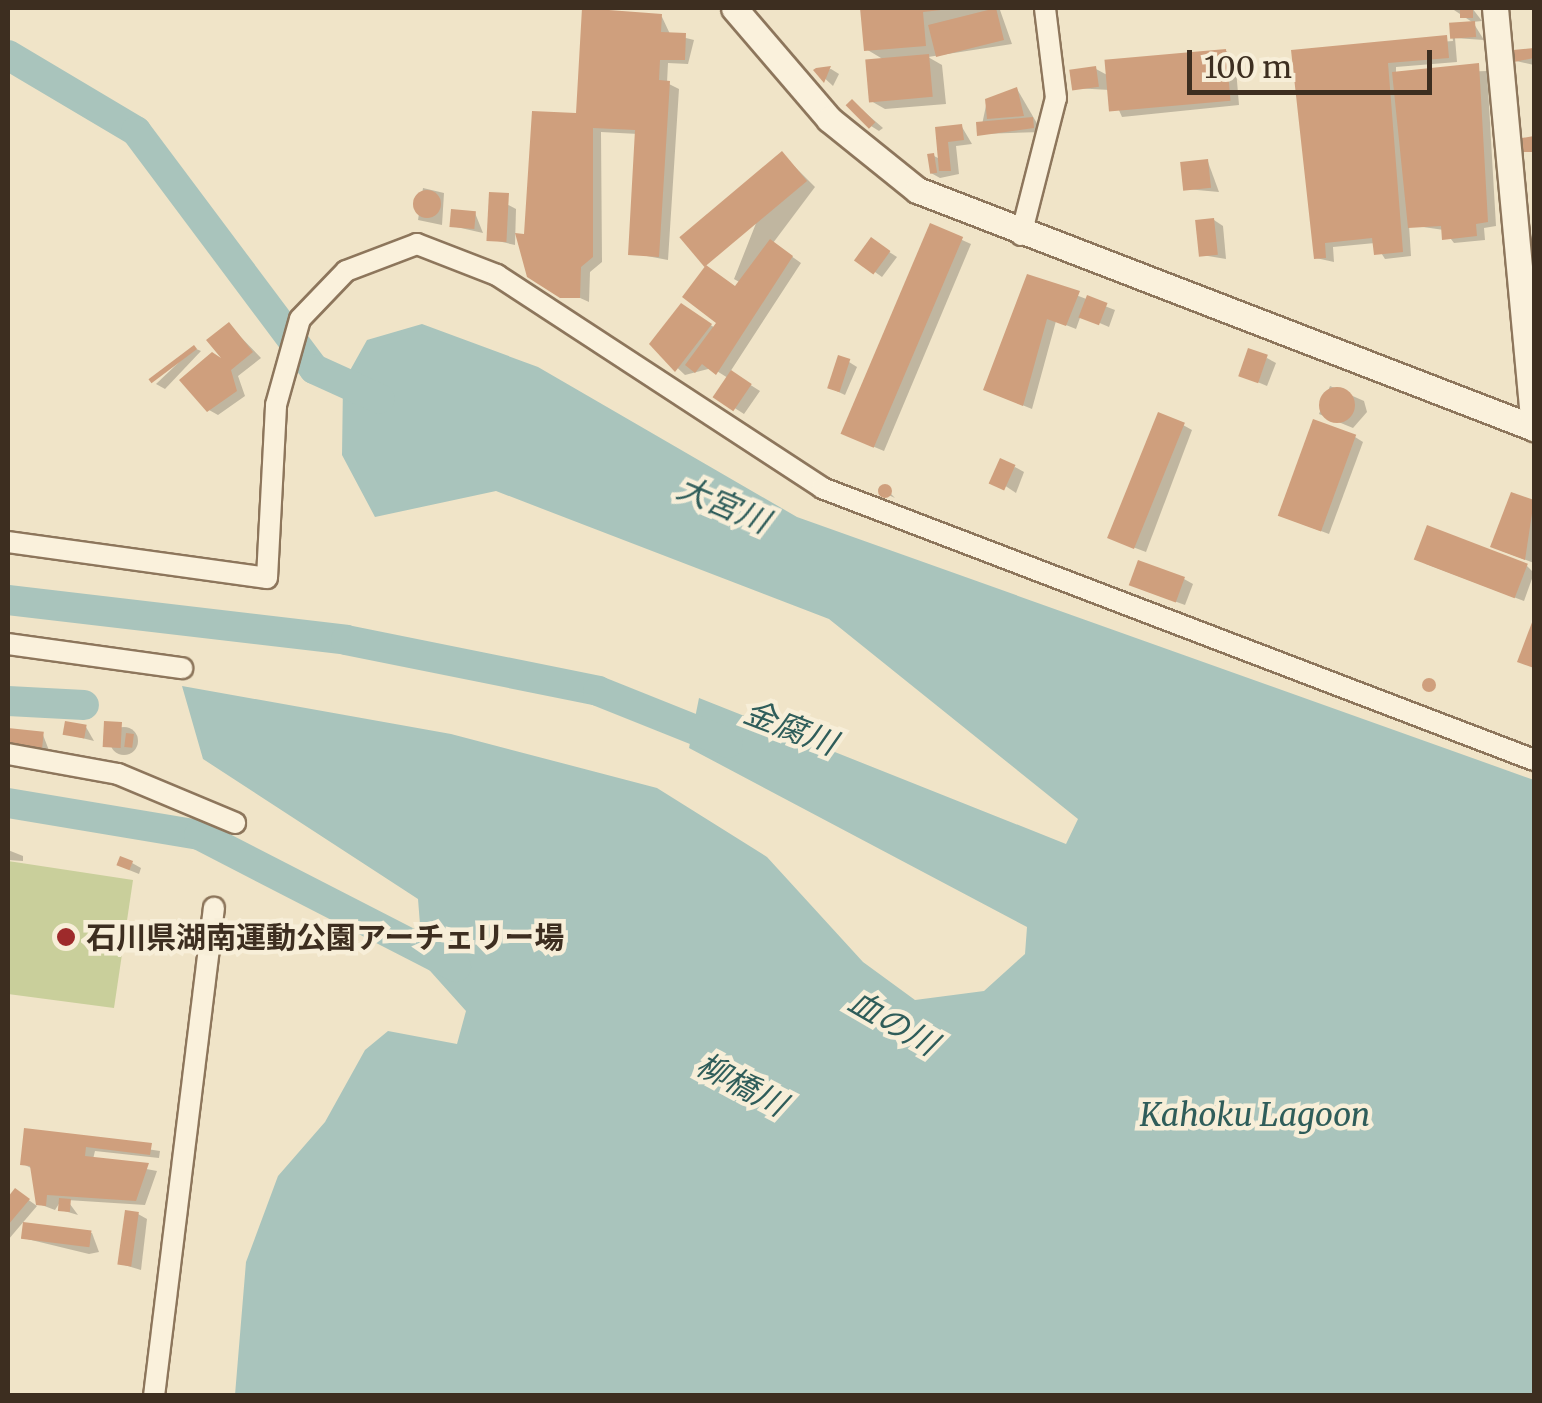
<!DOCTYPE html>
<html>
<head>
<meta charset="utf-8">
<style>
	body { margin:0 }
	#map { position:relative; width:1542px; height:1403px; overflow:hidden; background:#f0e4c8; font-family:Merriweather,"Noto Sans JP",serif }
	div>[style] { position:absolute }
	.green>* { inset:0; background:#c9cf9b }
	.water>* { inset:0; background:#a9c4bc }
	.shadow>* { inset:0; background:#0003 }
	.round { border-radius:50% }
	.river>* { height:30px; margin:-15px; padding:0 15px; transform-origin:15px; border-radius:15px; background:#a9c4bc }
	.building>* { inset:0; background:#cf9f7d; transform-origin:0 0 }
	.roads { filter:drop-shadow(2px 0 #8d765c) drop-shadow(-2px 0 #8d765c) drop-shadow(0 2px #8d765c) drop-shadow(0 -2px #8d765c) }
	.minor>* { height:20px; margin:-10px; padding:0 10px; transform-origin:10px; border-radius:10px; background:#faf1dc }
	.tertiary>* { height:25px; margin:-12.5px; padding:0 12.5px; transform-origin:12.5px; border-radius:12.5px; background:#faf1dc }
	.dots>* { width:28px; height:28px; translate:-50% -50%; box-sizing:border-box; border:5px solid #f7eed8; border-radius:50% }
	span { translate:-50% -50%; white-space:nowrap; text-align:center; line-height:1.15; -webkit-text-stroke:9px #f7eed8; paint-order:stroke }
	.poi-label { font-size:30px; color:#3d2e20; font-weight:700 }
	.left { translate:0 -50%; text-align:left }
	.water-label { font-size:32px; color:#2f5d5a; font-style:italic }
	.frame { position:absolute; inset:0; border:10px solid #3d2e20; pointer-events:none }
	.scale { position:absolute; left:1187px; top:50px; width:245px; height:45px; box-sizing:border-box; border:5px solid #3d2e20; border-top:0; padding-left:12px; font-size:30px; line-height:35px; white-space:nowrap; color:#3d2e20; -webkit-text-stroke:8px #f7eed8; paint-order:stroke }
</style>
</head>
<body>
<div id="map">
	<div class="green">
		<i style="clip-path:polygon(8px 861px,133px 880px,114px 1008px,8px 994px)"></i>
	</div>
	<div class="water">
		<i style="clip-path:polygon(422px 324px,538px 367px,797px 517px,1534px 780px,1534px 1395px,235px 1395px,246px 1262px,278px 1176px,325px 1122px,365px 1050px,388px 1031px,457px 1044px,466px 1011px,423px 963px,418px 899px,203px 759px,182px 686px,451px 734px,657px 788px,767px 857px,863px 962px,915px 1000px,984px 991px,1025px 954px,1027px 927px,689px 748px,699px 698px,1066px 844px,1078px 819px,829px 619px,496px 491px,375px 517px,342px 455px,343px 383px,367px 340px)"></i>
	</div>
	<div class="shadow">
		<i style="clip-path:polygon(585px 8px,662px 17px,670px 34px,694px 40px,688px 64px,668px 63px,667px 83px,679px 89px,668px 260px,631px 253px,638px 134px,601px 132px,602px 262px,590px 272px,589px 302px,529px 275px,527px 236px,578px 116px)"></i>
		<i style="clip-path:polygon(862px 8px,1000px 10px,1012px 44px,928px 57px,942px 65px,946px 104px,885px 109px,871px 101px,886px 61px,866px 49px)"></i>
		<i style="clip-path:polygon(1451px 8px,1472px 8px,1482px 21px,1472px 22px)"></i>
		<i style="clip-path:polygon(1474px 24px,1484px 40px,1455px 38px,1457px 62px,1396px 67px,1396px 74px,1487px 71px,1496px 226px,1484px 228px,1485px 240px,1454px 243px,1444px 230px,1409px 225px,1411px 256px,1385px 259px,1375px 243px,1333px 247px,1334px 262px,1316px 258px,1294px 52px,1453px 41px,1451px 26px)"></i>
		<i style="clip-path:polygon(1226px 51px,1235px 57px,1239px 105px,1122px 117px,1110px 90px,1074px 88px,1096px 69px,1109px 76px)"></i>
		<i style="clip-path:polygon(1534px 51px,1534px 65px,1516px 61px,1516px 53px)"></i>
		<i style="clip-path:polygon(831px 69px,839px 74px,833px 86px,818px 72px)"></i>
		<i style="clip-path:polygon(1017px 89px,1042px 132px,980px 134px,987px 101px)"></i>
		<i style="clip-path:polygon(853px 102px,883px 128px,879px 131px,871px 126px)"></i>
		<i style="clip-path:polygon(962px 127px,972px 144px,956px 146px,959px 174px,940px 178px,931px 173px,934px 156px,940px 159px,938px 129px)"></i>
		<i style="clip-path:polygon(783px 155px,815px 187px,773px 243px,801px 263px,730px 372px,760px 391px,744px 414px,716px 396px,728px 378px,712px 368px,685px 375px,652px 344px,690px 311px,715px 328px,741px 283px,734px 279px)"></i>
		<i style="clip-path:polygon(1208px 162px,1219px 192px,1186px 189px)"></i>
		<i style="clip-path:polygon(423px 188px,444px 193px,442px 225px,418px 220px)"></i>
		<i style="clip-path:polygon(491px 196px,516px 209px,515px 245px,489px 239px)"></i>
		<i style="clip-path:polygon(475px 213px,483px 233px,452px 226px)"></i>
		<i style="clip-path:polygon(1214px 220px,1223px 226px,1226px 259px,1202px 255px)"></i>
		<i style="clip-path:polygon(931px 226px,971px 244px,884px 451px,853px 438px)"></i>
		<i style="clip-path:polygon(880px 246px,897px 257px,882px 277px,858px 260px)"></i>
		<i style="clip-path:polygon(1029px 277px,1115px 310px,1109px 327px,1081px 315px,1076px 329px,1056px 321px,1032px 409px,995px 394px)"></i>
		<i style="clip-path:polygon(229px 325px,261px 358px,238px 376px,245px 396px,218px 415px,209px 410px,228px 363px)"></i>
		<i style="clip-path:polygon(194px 348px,201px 351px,165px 389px,156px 384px)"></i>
		<i style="clip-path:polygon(1267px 358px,1276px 363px,1267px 386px,1241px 375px)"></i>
		<i style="clip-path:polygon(849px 362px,857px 367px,845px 395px,828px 387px)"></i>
		<i style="clip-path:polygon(1330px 386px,1364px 401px,1367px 412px,1353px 428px,1319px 414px)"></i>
		<i style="clip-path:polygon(1183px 425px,1192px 430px,1146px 552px,1122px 543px)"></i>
		<i style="clip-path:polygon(1355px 437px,1363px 442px,1329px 534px,1289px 519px)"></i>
		<i style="clip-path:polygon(1015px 467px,1024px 472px,1016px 493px,995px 479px)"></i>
		<i style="clip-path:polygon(880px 486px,888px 491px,895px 498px,878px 490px)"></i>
		<i style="clip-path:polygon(1513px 495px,1534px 503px,1534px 563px,1502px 551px)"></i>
		<i style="clip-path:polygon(1426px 564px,1527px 566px,1534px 573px,1524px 601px)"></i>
		<i style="clip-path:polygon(1184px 579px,1193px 584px,1185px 605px,1141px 589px)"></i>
		<i style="clip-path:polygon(86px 727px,94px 741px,66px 734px)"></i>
		<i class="round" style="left:110px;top:727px;width:28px;height:28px"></i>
		<i style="clip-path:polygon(8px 730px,43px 735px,50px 753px,8px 747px)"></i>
		<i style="clip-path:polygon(8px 850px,23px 856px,23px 861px,8px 860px)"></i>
		<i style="clip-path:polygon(132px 863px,141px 868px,139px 874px,129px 870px)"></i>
		<i style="clip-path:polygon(26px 1131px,160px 1151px,159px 1158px,95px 1151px,93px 1159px,157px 1171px,145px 1205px,67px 1200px,78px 1215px,61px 1210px,62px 1199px,55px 1210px,39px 1204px,33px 1169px,23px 1164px)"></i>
		<i style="clip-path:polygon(16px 1191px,37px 1206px,8px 1240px,8px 1201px)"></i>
		<i style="clip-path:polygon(138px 1214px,147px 1219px,141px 1270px,121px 1264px)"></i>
		<i style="clip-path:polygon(92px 1233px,99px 1252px,89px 1254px,23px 1238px)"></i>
	</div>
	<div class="river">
		<i style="left:8px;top:55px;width:149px;rotate:30.7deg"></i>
		<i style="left:136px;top:131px;width:297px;rotate:53.2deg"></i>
		<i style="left:314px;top:369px;width:72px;rotate:24.4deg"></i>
		<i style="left:8px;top:600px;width:340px;rotate:6.7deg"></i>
		<i style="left:346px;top:640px;width:257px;rotate:11.4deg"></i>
		<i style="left:598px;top:691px;width:140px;rotate:21.8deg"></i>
		<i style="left:8px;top:701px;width:76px;rotate:3deg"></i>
		<i style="left:8px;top:803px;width:194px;rotate:9.5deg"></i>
		<i style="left:199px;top:835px;width:289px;rotate:27.2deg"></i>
	</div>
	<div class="building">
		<i style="clip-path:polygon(582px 8px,662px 14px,661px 32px,686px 33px,685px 60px,660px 60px,659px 80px,670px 81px,659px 257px,628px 255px,635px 130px,593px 128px,593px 257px,581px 267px,580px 298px,560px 298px,527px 277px,515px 233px,524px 234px,532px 111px,576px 113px)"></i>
		<i style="clip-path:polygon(860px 8px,941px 8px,941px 10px,923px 12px,926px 46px,864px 51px)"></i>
		<i style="left:996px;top:8px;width:33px;height:70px;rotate:76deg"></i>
		<i style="left:1460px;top:8px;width:13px;height:10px"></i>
		<i style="left:1475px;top:21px;width:16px;height:26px;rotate:86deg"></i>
		<i style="clip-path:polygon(1447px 35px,1449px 58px,1388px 63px,1403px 252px,1374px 255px,1372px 238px,1325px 243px,1326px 258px,1314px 259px,1291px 50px)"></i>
		<i style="clip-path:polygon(1534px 48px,1534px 58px,1514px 62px,1513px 50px)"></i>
		<i style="left:1226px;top:49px;width:52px;height:122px;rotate:85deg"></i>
		<i style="left:929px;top:54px;width:43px;height:64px;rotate:85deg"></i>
		<i style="clip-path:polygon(1479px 63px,1488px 222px,1476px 224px,1477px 236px,1442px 240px,1441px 226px,1408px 228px,1392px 72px)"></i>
		<i style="clip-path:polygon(831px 66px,824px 83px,813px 70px,816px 68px)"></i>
		<i style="left:1096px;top:66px;width:21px;height:27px;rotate:82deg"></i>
		<i style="clip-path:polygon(1017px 87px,1024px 116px,987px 119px,985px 99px)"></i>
		<i style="left:852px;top:99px;width:33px;height:9px;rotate:45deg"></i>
		<i style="clip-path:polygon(1033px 117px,1034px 128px,977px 136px,976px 122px)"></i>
		<i style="clip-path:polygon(962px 124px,964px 140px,948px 142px,951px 171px,939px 171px,935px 127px)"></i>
		<i style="clip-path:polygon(1534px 136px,1534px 152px,1523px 152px,1522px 138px)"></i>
		<i style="left:782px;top:151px;width:39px;height:134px;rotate:50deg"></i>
		<i style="left:934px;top:153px;width:20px;height:7px;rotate:81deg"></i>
		<i style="left:1208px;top:159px;width:29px;height:28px;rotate:84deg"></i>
		<i class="round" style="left:413px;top:190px;width:28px;height:28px"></i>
		<i style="left:489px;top:192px;width:20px;height:49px;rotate:3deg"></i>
		<i style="left:451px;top:209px;width:25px;height:18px;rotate:5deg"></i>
		<i style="left:1214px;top:218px;width:37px;height:19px;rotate:84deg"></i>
		<i style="left:930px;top:223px;width:36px;height:229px;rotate:23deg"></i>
		<i style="left:871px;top:237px;width:24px;height:29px;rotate:36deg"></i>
		<i style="clip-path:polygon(770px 239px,793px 256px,716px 375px,702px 364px,695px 373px,685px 365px,716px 323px,682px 297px,706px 265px,735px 286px)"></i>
		<i style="clip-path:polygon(1027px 274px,1080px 291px,1066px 326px,1047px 319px,1023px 406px,983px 390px)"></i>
		<i style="left:1087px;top:295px;width:22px;height:24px;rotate:21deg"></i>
		<i style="clip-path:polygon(681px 303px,712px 324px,675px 372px,649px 344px)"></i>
		<i style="clip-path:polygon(229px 322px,253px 352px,231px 370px,237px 391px,207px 412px,179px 380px,212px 352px,221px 358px,206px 340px)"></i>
		<i style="left:194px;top:345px;width:5px;height:57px;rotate:53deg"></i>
		<i style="left:1248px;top:348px;width:21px;height:30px;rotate:19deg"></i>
		<i style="left:838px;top:355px;width:13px;height:35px;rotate:18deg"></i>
		<i style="left:731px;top:370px;width:25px;height:33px;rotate:34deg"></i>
		<i class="round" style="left:1319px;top:387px;width:36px;height:36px"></i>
		<i style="left:1158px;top:412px;width:29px;height:136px;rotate:22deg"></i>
		<i style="left:1313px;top:419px;width:46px;height:103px;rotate:20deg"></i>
		<i style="left:1000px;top:458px;width:17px;height:28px;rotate:24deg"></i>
		<i class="round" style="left:878px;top:484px;width:14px;height:14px"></i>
		<i style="clip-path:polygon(1511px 492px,1534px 500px,1525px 560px,1490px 547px)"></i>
		<i style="left:1427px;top:525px;width:108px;height:37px;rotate:21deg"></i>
		<i style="left:1138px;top:560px;width:50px;height:27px;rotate:20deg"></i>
		<i style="clip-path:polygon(1534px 617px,1534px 668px,1517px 662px)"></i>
		<i class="round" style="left:1422px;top:678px;width:14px;height:14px"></i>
		<i style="left:65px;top:721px;width:22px;height:14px;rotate:10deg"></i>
		<i style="left:104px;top:721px;width:18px;height:26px;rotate:3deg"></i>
		<i style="left:8px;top:728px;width:36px;height:17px;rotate:6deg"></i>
		<i style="left:126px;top:733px;width:8px;height:14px;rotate:7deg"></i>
		<i style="left:120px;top:856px;width:14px;height:10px;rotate:21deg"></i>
		<i style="clip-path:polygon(24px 1128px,152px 1143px,150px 1155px,86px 1147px,85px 1156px,149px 1163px,136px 1201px,47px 1195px,46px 1206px,36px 1205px,30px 1166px,20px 1165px)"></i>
		<i style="clip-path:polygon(15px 1188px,30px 1199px,8px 1225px,8px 1197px)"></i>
		<i style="left:59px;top:1198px;width:12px;height:13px;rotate:5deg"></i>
		<i style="left:125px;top:1210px;width:14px;height:55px;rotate:8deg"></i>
		<i style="left:23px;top:1222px;width:69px;height:17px;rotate:7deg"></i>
	</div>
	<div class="roads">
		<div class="minor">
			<i style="left:1021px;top:235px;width:141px;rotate:-75.7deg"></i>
			<i style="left:1056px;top:98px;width:91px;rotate:-97deg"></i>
			<i style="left:8px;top:542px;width:261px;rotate:7.9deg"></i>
			<i style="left:267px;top:578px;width:173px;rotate:-87deg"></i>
			<i style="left:276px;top:405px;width:89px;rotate:-74.4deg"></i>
			<i style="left:300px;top:319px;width:66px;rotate:-46.2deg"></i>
			<i style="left:346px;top:271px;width:76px;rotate:-20.8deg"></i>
			<i style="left:417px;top:244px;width:86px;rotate:21.2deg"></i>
			<i style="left:497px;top:275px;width:389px;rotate:33.2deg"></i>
			<i style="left:822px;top:488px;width:762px;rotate:20.91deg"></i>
			<i style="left:8px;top:644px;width:176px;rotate:7.9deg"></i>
			<i style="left:8px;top:754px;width:112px;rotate:10.3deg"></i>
			<i style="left:118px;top:774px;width:127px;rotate:22.7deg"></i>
			<i style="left:154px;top:1396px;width:492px;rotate:-83deg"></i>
		</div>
		<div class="tertiary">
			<i style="left:734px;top:8px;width:146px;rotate:49.4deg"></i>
			<i style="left:829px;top:119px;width:113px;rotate:38.9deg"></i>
			<i style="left:917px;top:190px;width:661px;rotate:21.09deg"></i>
			<i style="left:1495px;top:8px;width:422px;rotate:84.7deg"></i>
		</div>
	</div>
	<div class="dots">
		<i style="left:66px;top:937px;background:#9e2a2b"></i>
	</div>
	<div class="poi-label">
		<span class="left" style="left:86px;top:937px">石川県湖南運動公園アーチェリー場</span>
	</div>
	<div class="water-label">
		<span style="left:723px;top:505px;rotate:23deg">大宮川</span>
		<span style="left:790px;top:728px;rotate:21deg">金腐川</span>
		<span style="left:893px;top:1023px;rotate:30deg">血の川</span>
		<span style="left:741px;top:1085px;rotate:28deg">柳橋川</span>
		<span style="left:1255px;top:1115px">Kahoku Lagoon</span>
	</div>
	<div class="frame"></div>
	<div class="scale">100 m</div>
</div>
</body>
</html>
